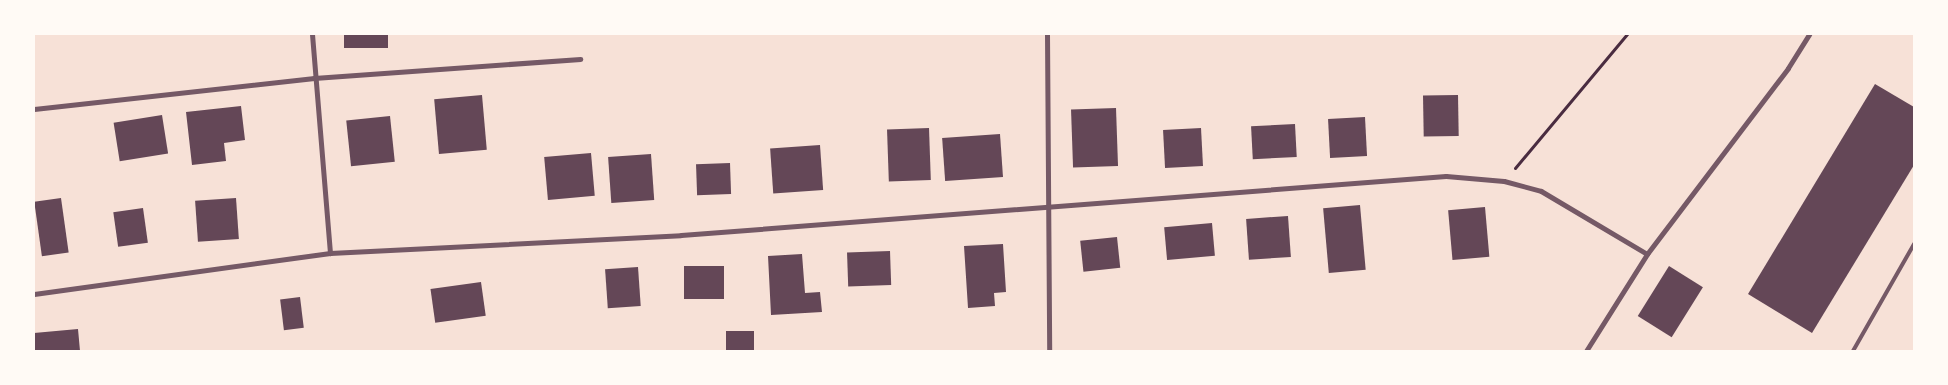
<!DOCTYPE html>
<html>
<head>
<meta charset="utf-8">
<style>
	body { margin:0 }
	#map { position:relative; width:1948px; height:385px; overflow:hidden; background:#f7e1d7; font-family:Inter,sans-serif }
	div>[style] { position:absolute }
	.building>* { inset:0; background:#644757; transform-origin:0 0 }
	.path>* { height:3px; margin:-1.5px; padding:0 1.5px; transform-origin:1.5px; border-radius:1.5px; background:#4a2c40 }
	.service>* { height:4px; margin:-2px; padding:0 2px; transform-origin:2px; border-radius:2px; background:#755966 }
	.minor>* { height:5px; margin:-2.5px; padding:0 2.5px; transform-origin:2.5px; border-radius:2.5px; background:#755966 }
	span { translate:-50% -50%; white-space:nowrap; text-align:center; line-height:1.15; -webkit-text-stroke:4px #fffaf5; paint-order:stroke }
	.frame { position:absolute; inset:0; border:35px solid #fffaf5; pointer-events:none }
</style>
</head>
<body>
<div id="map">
	<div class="building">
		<i style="left:344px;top:34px;width:44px;height:14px"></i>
		<i style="clip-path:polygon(1875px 84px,1914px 107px,1914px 165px,1812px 333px,1748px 294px)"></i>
		<i style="left:482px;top:95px;width:55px;height:48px;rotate:85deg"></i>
		<i style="left:1458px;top:95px;width:41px;height:35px;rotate:89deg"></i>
		<i style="clip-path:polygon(241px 106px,245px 140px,224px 143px,226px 161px,192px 165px,186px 112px)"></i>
		<i style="left:1116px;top:108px;width:58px;height:45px;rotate:88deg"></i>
		<i style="left:162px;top:115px;width:39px;height:49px;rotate:81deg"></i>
		<i style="left:390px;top:116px;width:46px;height:44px;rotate:84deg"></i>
		<i style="left:1365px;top:117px;width:39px;height:37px;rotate:87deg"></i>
		<i style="left:1295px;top:124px;width:33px;height:44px;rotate:87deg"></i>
		<i style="left:929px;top:128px;width:52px;height:42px;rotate:88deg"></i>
		<i style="left:1201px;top:128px;width:38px;height:38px;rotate:87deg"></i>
		<i style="left:1000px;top:134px;width:43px;height:58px;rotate:86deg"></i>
		<i style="left:820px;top:145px;width:45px;height:50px;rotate:86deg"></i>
		<i style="left:591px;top:153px;width:43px;height:47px;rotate:85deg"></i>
		<i style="left:651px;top:154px;width:46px;height:43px;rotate:86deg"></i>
		<i style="left:730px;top:163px;width:31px;height:34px;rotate:88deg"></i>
		<i style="left:61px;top:198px;width:55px;height:27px;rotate:82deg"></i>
		<i style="left:236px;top:198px;width:41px;height:41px;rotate:86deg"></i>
		<i style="left:1360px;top:205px;width:65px;height:37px;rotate:85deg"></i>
		<i style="left:1485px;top:207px;width:50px;height:37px;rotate:85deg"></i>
		<i style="left:143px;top:208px;width:35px;height:30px;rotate:82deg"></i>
		<i style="left:1288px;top:216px;width:41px;height:42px;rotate:86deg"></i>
		<i style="left:1212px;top:223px;width:33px;height:48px;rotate:85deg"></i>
		<i style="left:1117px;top:237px;width:31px;height:37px;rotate:84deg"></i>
		<i style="clip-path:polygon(1003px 244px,1006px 292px,994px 293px,995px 306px,968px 308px,964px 246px)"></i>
		<i style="left:890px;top:251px;width:34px;height:43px;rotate:88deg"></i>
		<i style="clip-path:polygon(802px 254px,805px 293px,820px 292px,822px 312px,771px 315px,768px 256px)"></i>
		<i style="left:684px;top:266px;width:40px;height:33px"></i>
		<i style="left:1669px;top:266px;width:40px;height:59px;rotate:32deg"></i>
		<i style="left:638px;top:267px;width:39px;height:33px;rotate:86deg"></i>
		<i style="left:481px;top:282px;width:34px;height:51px;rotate:82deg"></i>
		<i style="left:300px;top:297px;width:31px;height:20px;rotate:83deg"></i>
		<i style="clip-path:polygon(78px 329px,80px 351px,34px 351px,34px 333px)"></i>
		<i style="left:726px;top:331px;width:28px;height:20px"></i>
	</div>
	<div class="path">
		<i style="left:1515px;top:168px;width:175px;rotate:-50.1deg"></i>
	</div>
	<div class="service">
		<i style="left:1853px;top:351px;width:123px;rotate:-60.3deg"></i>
	</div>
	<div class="minor">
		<i style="left:312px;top:34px;width:220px;rotate:85.3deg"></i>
		<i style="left:1047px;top:34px;width:317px;rotate:89.6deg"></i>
		<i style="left:34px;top:109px;width:282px;rotate:-6.3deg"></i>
		<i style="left:314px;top:78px;width:267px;rotate:-4.1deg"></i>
		<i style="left:34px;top:294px;width:299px;rotate:-7.9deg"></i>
		<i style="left:330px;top:253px;width:351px;rotate:-2.9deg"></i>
		<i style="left:681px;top:235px;width:767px;rotate:-4.41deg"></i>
		<i style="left:1446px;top:176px;width:58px;rotate:4.9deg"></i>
		<i style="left:1504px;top:181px;width:38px;rotate:15deg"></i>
		<i style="left:1541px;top:191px;width:123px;rotate:30.7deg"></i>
		<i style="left:1586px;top:351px;width:115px;rotate:-57.8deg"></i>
		<i style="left:1647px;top:254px;width:233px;rotate:-52.8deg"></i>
		<i style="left:1788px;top:68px;width:40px;rotate:-58deg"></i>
	</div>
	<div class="frame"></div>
</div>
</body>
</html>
